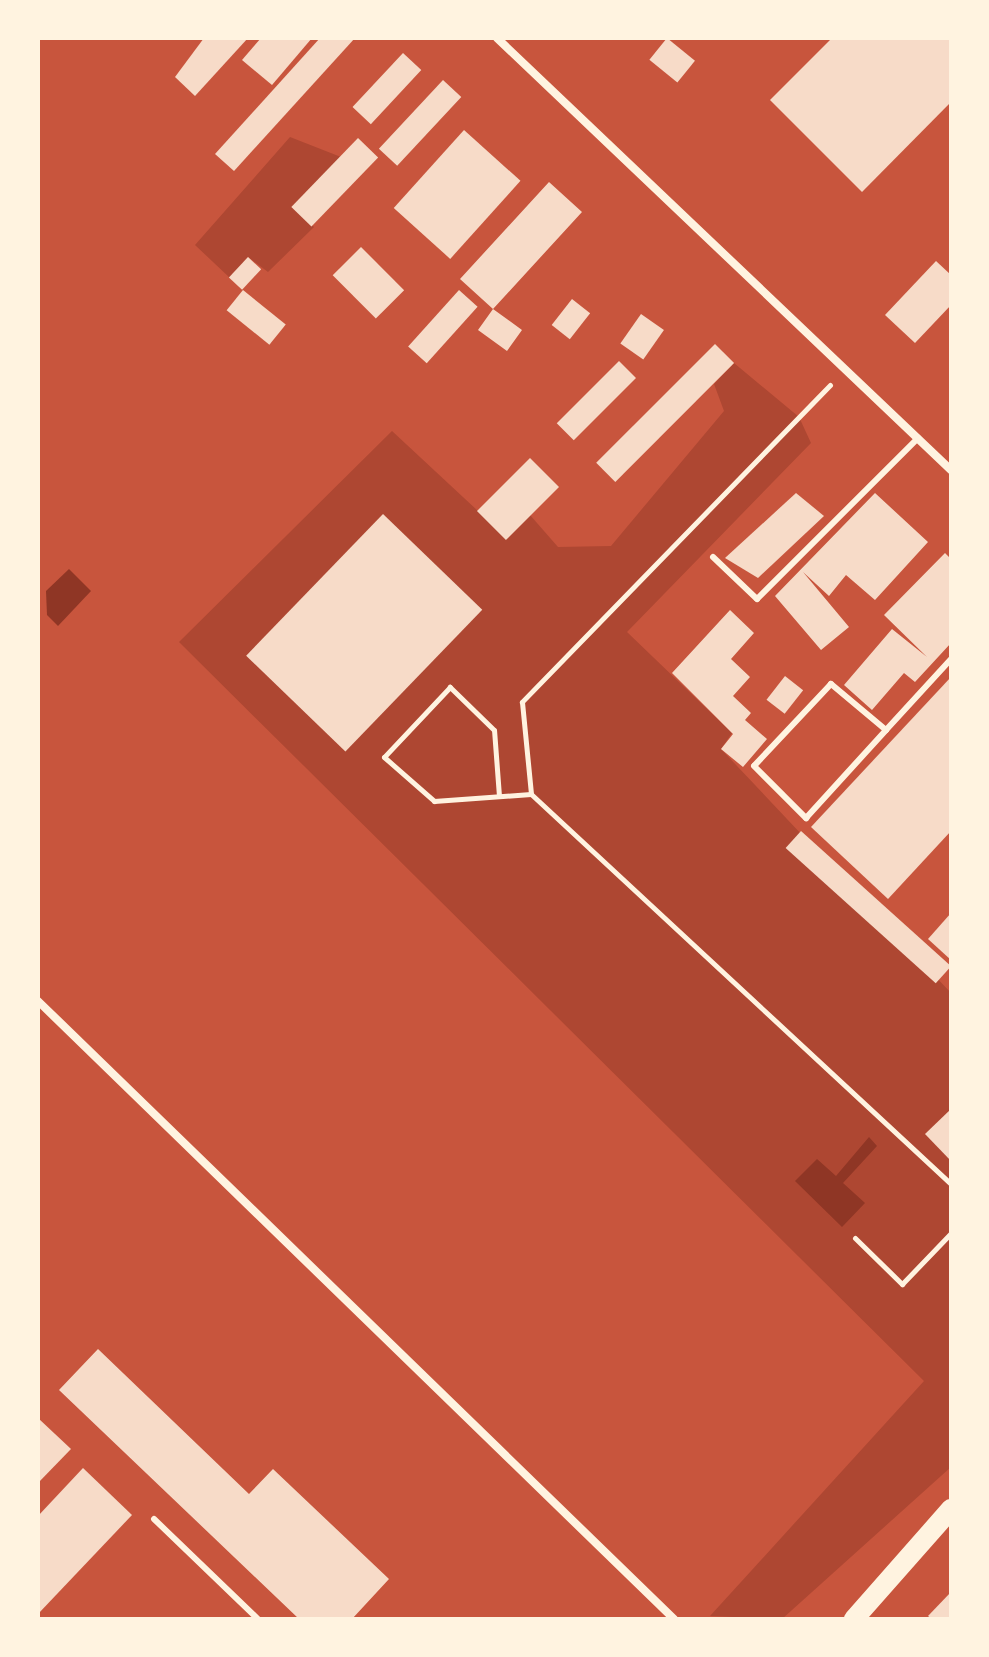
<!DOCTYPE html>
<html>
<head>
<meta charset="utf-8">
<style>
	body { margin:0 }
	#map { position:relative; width:989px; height:1657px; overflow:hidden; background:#c8553d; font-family:Quicksand,sans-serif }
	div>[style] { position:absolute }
	.green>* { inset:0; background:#ae4732 }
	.water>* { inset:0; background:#8f3625 }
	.building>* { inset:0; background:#f7dbc8; transform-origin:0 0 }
	.path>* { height:5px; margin:-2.5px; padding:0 2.5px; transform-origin:2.5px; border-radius:2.5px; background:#fff3e0 }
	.service>* { height:6px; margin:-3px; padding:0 3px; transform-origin:3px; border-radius:3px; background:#fff3e0 }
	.minor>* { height:8px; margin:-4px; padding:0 4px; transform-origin:4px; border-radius:4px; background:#fff3e0 }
	.primary>* { height:20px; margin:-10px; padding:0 10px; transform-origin:10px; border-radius:10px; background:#fff3e0 }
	span { translate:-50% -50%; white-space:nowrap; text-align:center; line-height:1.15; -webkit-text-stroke:6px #fff3e0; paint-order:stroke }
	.frame { position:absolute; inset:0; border:40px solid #fff3e0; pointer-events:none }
</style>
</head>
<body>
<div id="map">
	<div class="green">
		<i style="clip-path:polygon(290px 137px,341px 157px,294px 208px,314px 227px,268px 272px,248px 257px,230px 278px,195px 245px)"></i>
		<i style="clip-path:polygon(734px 363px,799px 417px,811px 443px,627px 632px,732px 733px,721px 749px,951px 993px,951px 1467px,782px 1619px,710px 1616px,924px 1381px,179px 642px,392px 431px,507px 538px,530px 515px,558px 547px,611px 546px,724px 411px,714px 384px)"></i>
	</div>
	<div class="water">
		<i style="clip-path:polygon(69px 569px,91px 591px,58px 626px,47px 615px,46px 591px)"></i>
		<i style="clip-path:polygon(869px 1137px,877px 1146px,843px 1183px,865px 1203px,842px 1227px,795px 1181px,817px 1159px,836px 1176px)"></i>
	</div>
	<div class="building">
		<i style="clip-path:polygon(204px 38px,248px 38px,195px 96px,175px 77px)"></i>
		<i style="clip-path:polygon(261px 38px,312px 38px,272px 85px,242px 60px)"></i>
		<i style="clip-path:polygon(320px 38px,355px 38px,234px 171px,215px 154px)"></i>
		<i style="left:667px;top:38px;width:36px;height:28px;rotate:39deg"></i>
		<i style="clip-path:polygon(832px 38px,951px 38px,951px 102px,862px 192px,770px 100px)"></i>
		<i style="left:403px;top:53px;width:25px;height:74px;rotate:43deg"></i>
		<i style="left:443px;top:80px;width:25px;height:94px;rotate:43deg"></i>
		<i style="left:464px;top:130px;width:76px;height:105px;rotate:42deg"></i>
		<i style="left:358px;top:138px;width:28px;height:96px;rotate:44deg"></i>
		<i style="clip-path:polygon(549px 182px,582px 212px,493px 309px,522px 330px,507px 351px,478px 330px,493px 309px,460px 279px)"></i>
		<i style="left:361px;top:247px;width:61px;height:40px;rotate:45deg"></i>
		<i style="left:248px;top:257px;width:18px;height:28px;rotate:43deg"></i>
		<i style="clip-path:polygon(936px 261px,951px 275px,951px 305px,915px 343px,885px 315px)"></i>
		<i style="left:243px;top:290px;width:55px;height:26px;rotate:39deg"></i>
		<i style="left:459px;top:290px;width:25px;height:76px;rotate:42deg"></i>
		<i style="left:572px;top:299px;width:23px;height:33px;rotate:38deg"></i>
		<i style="left:641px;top:314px;width:28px;height:36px;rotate:35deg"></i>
		<i style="left:715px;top:344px;width:27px;height:168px;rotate:45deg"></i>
		<i style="left:619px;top:361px;width:24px;height:88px;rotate:45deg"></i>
		<i style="left:530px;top:458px;width:41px;height:75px;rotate:45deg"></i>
		<i style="clip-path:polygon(796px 493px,824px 516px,758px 578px,725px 558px)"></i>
		<i style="clip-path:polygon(875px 493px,928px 542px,875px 600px,846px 575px,829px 596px,803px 572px,849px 627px,821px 650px,775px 596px)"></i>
		<i style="left:383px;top:514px;width:138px;height:197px;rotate:44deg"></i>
		<i style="clip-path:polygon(945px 553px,951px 559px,951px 643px,915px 682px,904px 673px,872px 710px,844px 685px,892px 629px,927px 657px,884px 615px)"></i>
		<i style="clip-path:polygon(730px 610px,754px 633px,731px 659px,750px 677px,733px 696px,751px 713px,745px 720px,767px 739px,743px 767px,721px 749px,733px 734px,672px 673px)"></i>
		<i style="left:785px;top:676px;width:23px;height:30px;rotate:38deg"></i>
		<i style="clip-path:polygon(951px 677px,951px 831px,888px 899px,811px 827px)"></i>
		<i style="left:801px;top:831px;width:202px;height:23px;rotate:42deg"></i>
		<i style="clip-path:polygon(951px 913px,951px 960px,928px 939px)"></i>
		<i style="clip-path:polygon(951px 1109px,951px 1161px,925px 1134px)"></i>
		<i style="clip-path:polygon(98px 1349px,249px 1494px,273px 1469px,389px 1579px,352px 1619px,299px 1619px,59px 1390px)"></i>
		<i style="clip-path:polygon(38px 1418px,71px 1449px,38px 1483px)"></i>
		<i style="clip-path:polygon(83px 1468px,132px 1515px,38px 1614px,38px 1516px)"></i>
		<i style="clip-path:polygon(951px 1592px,951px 1619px,932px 1619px,928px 1616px)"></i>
	</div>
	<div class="path">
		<i style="left:830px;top:385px;width:442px;rotate:134.2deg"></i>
		<i style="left:522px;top:702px;width:92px;rotate:84.4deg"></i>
		<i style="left:531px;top:794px;width:573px;rotate:42.88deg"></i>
		<i style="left:499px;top:796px;width:66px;rotate:-94.3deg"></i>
		<i style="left:494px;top:730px;width:62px;rotate:-135.7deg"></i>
		<i style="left:450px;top:687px;width:96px;rotate:133.3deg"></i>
		<i style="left:384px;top:757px;width:67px;rotate:41.3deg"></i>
		<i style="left:434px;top:801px;width:97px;rotate:-4.1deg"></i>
		<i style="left:855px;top:1238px;width:66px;rotate:44.4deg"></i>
		<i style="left:902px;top:1284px;width:71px;rotate:-46.1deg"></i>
	</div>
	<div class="service">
		<i style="left:713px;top:557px;width:61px;rotate:43.7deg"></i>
		<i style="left:757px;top:599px;width:228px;rotate:-45deg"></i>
		<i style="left:886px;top:730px;width:72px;rotate:-140.1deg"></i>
		<i style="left:831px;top:684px;width:112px;rotate:133.2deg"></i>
		<i style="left:754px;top:766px;width:74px;rotate:45deg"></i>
		<i style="left:806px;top:818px;width:119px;rotate:-47.7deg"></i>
		<i style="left:886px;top:730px;width:96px;rotate:-47.5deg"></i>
		<i style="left:154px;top:1519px;width:144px;rotate:43.9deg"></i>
	</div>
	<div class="minor">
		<i style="left:497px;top:38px;width:627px;rotate:43.58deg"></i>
		<i style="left:38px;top:1001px;width:887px;rotate:44.18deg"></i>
	</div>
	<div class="primary">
		<i style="left:854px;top:1619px;width:147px;rotate:-48.6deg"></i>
	</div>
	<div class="frame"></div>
</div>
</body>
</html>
